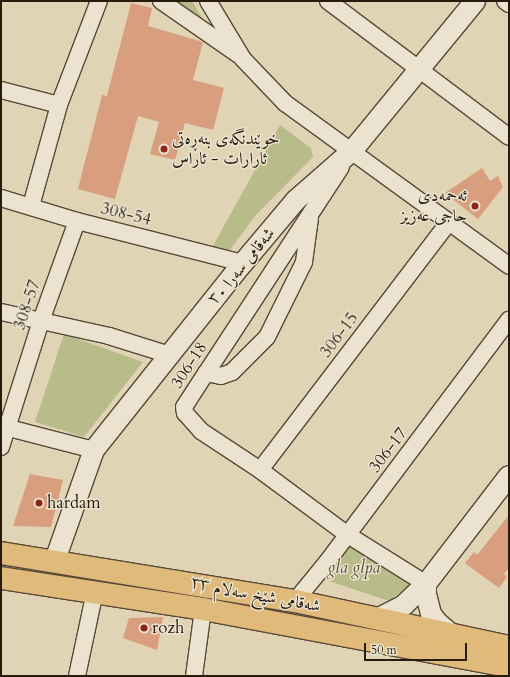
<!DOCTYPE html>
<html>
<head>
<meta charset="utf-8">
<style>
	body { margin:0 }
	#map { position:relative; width:510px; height:677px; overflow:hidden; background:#e0d4b5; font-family:Cardo,Amiri,serif }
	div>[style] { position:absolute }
	.green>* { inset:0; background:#b8bb8a }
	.building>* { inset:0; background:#d89e7e }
	.roads { filter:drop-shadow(1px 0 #574936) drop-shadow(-1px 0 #574936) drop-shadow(0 1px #574936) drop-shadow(0 -1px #574936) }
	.minor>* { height:16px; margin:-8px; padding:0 8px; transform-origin:8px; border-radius:8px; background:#ebe3cf }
	.tertiary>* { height:20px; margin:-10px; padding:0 10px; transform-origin:10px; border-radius:10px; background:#ebe3cf }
	.primary>* { height:22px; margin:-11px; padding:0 11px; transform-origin:11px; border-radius:11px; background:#e0ba7a }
	.dots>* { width:11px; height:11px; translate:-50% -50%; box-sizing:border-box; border:2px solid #ebe3cf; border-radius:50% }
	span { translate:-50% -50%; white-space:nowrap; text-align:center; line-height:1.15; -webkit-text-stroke:3px #ebe3cf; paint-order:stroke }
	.poi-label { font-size:17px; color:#291b0c }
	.left { translate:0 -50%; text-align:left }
	.right { translate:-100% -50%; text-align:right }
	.street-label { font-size:17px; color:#291b0c }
	.park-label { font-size:17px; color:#544b32; font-style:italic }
	.frame { position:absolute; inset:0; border:2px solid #291b0c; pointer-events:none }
	.scale { position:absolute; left:364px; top:643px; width:103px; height:18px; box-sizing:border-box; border:2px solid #291b0c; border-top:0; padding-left:5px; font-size:12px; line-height:14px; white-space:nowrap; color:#291b0c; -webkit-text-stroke:3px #ebe3cf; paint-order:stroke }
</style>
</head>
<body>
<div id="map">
	<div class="green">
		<i style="clip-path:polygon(167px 1px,192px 1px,209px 29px)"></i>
		<i style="clip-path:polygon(280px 125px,311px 148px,313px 157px,256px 215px,226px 255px,210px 251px)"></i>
		<i style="clip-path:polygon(64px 334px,143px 362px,84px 437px,35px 422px)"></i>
		<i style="clip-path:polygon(348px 540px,413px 582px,389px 601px,320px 578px)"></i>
	</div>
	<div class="building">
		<i style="clip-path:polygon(131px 3px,152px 8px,148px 26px,203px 42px,193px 80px,224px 88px,213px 130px,185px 123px,175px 160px,150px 154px,159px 122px,138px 116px,115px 199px,78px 189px,102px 95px,107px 96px)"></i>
		<i style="clip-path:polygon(482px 168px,490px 181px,498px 176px,503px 187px,478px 219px,445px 193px)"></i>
		<i style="clip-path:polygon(30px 474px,63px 480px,51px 527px,13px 526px)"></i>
		<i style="clip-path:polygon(509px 515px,509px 568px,504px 574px,507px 577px,499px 588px,465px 563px,474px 552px,477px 555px)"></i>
		<i style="clip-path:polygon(163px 617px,157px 650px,123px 638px,129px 618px)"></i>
	</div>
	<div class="roads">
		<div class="minor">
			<i style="left:161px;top:1px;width:95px;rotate:34.7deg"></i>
			<i style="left:208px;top:1px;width:68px;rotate:58.9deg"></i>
			<i style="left:243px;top:59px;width:61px;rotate:46.3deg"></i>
			<i style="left:285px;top:103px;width:277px;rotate:36deg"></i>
			<i style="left:328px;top:1px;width:226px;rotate:36.9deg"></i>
			<i style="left:505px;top:1px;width:5px;rotate:37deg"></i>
			<i style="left:1px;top:90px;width:60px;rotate:14.5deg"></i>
			<i style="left:341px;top:167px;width:246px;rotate:123.2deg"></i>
			<i style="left:206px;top:373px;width:40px;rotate:122.9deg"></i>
			<i style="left:184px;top:407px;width:6px;rotate:81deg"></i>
			<i style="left:185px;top:413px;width:24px;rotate:48deg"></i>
			<i style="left:201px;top:431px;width:71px;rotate:33.5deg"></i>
			<i style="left:260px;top:470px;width:109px;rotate:36.5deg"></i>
			<i style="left:348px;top:535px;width:92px;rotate:32.1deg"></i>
			<i style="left:1px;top:198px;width:79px;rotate:16.8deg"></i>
			<i style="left:77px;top:221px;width:171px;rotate:14.2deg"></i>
			<i style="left:31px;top:206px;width:105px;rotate:-74.5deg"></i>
			<i style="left:59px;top:105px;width:111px;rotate:-69deg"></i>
			<i style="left:1px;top:312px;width:111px;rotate:12.5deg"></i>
			<i style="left:109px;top:336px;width:64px;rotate:17.3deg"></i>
			<i style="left:206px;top:373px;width:15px;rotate:11deg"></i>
			<i style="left:221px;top:376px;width:12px;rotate:-20deg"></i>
			<i style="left:232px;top:372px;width:49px;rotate:-45deg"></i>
			<i style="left:267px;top:337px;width:84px;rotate:-63.7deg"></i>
			<i style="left:304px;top:262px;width:44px;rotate:-82.2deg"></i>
			<i style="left:1px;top:426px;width:96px;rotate:14.5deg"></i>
			<i style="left:1px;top:447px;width:132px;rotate:-72.4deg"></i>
			<i style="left:41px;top:321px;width:106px;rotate:-70.2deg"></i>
			<i style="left:260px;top:470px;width:310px;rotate:-52.7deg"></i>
			<i style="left:295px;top:601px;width:50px;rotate:-50.6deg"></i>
			<i style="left:327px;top:562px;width:303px;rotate:-53.1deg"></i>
			<i style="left:77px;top:676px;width:87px;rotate:-78deg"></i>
			<i style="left:194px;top:676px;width:68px;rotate:-82.3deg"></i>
		</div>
		<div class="tertiary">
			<i style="left:55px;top:560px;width:117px;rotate:-70.5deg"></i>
			<i style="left:94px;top:450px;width:239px;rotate:-51.5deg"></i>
			<i style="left:243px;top:263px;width:82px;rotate:-49.9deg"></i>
			<i style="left:296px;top:200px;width:74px;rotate:-41.2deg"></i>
			<i style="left:352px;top:151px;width:194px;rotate:-50.6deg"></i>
			<i style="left:426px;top:584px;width:10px;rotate:90deg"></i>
			<i style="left:426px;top:594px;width:21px;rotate:76deg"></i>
			<i style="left:431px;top:614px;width:10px;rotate:53deg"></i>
			<i style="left:437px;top:622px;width:20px;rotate:41deg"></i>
			<i style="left:377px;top:619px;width:30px;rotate:-27deg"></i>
			<i style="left:404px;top:605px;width:30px;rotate:-44deg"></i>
			<i style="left:426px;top:584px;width:136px;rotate:-52.5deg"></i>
		</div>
		<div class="primary">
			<i style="left:1px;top:553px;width:298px;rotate:9.3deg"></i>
			<i style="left:295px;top:601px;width:219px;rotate:12.1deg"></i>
			<i style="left:1px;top:578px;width:204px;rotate:8.7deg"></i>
			<i style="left:203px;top:609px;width:311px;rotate:10.6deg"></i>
		</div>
	</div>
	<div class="dots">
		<i style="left:164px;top:149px;background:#8f2418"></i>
		<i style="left:475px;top:206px;background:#8f2418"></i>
		<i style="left:39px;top:503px;background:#8f2418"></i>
		<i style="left:144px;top:628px;background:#8f2418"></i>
	</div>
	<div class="poi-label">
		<span class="left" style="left:172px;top:149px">خوێندنگەی بنەڕەتی<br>ئارارات - ئاراس</span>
		<span class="right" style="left:467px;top:206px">ئەحمەدی<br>حاجی عەزیز</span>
		<span class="left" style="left:47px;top:503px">hardam</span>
		<span class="left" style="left:152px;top:628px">rozh</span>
	</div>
	<div class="street-label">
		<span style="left:126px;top:214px;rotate:14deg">308-54</span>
		<span style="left:242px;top:266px;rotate:-51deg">شەقامی سەرا ٣٠</span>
		<span style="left:27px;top:305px;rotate:-71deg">308-57</span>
		<span style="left:339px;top:335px;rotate:-53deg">306-15</span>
		<span style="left:189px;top:365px;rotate:-57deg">306-18</span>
		<span style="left:388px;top:450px;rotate:-53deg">306-17</span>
		<span style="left:256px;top:595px;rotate:10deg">شەقامی شێخ سەلام ٣٣</span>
	</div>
	<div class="park-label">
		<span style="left:354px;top:568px">gla glpa</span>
	</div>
	<div class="frame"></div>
	<div class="scale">50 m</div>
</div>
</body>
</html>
